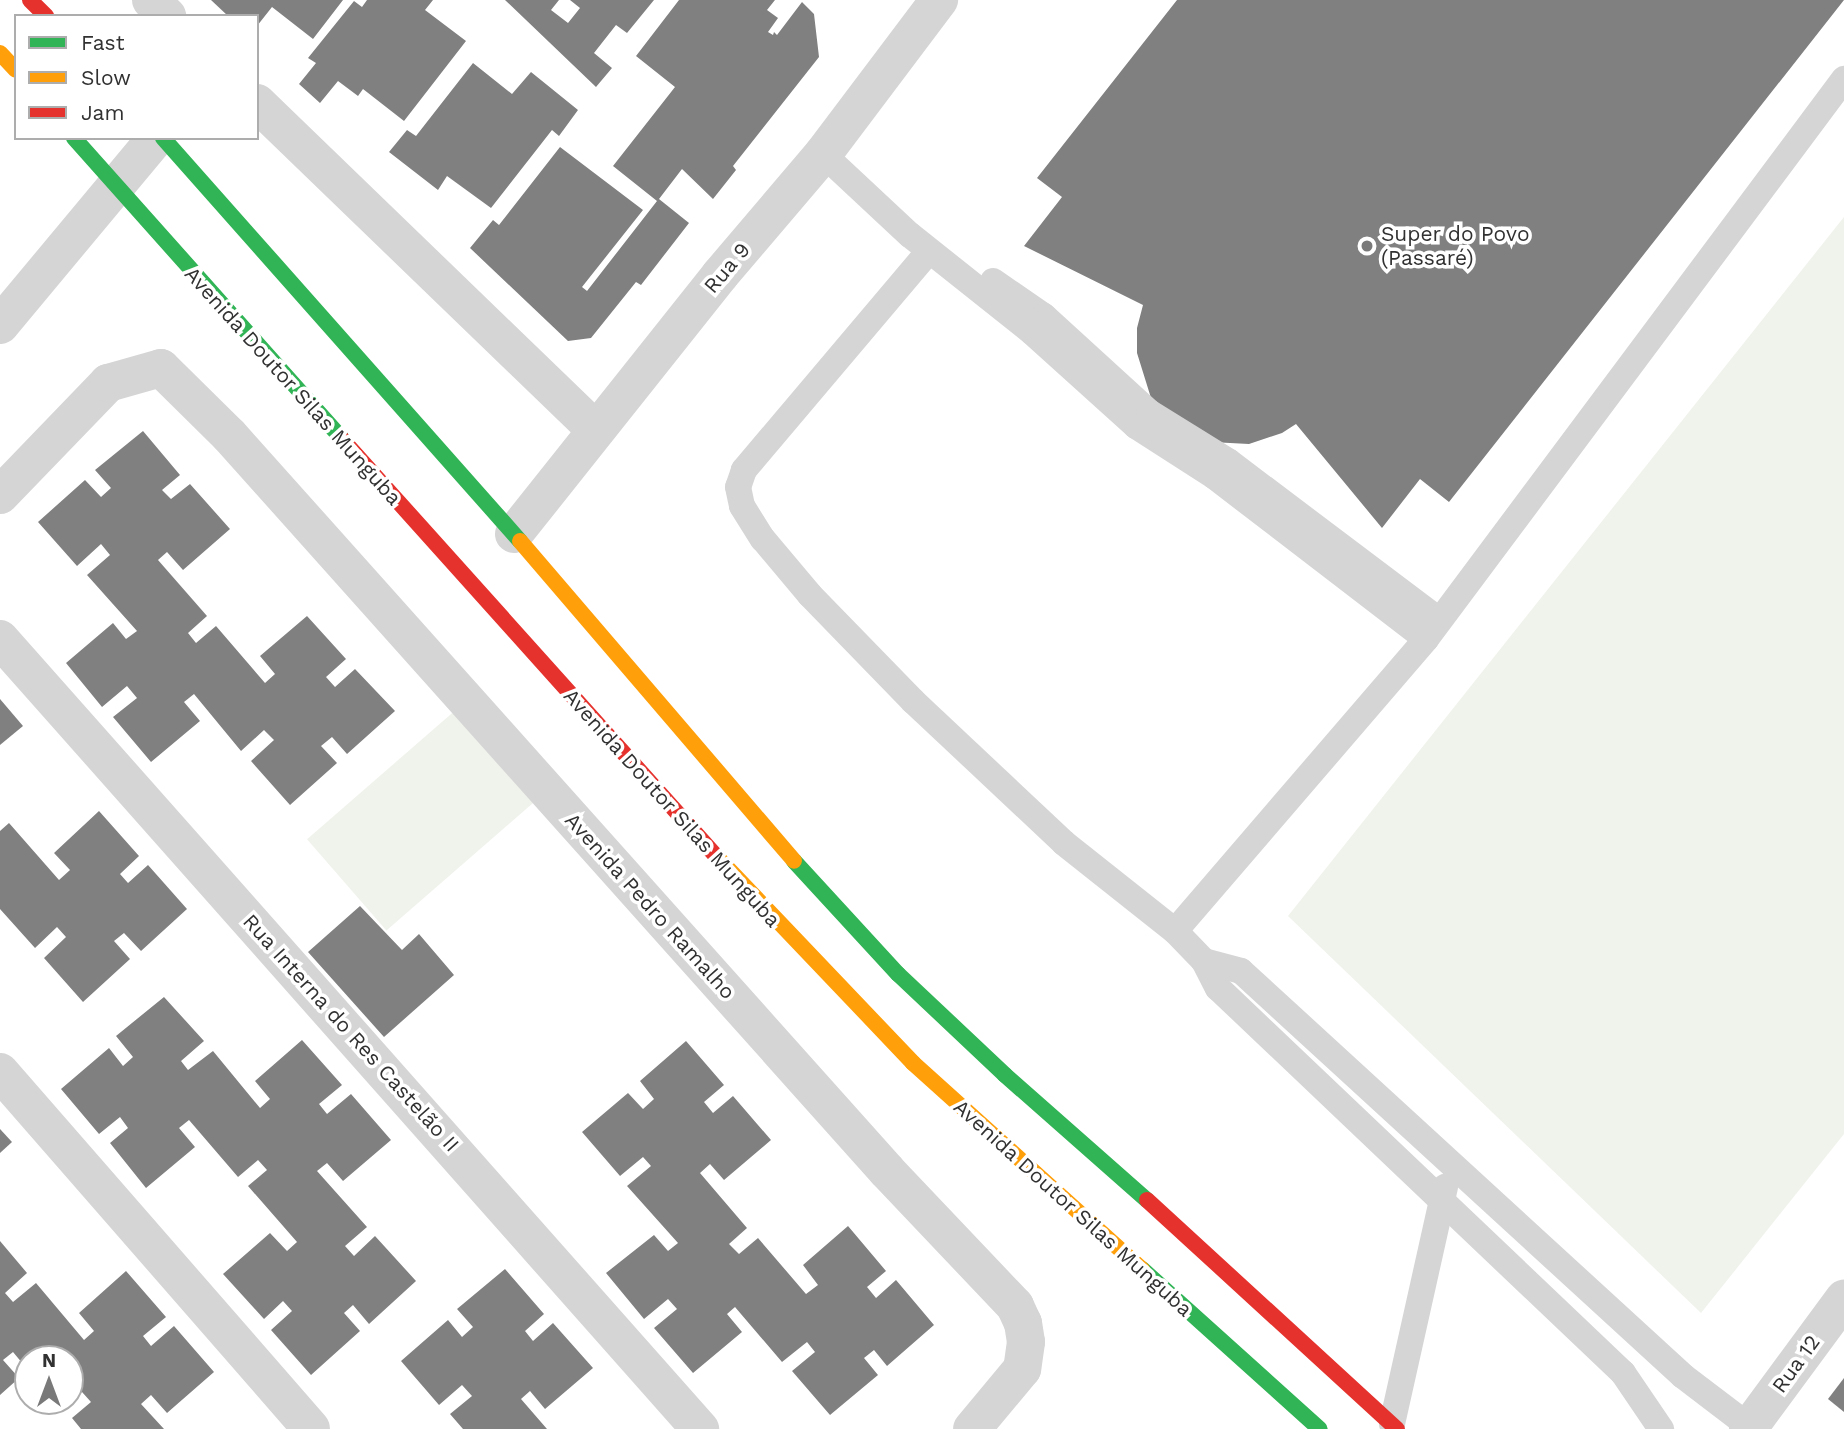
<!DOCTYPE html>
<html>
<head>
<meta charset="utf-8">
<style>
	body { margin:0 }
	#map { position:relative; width:1844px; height:1429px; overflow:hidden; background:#fff; font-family:"Work Sans",sans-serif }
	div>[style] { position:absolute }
	.green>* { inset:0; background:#f0f3ec; transform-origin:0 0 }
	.building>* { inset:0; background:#808080 }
	.lane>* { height:26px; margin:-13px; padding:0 13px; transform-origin:13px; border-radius:13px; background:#d5d5d5 }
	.street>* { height:38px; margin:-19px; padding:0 19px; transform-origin:19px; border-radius:19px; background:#d5d5d5 }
	.fast>* { height:16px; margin:-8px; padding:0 8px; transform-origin:8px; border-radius:8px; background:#30b455 }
	.slow>* { height:16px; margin:-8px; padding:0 8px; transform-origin:8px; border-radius:8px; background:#ff9f0a }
	.jam>* { height:16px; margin:-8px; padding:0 8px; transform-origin:8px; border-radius:8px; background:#e5322d }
	.dots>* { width:19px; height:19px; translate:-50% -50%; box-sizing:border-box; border:4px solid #fff; border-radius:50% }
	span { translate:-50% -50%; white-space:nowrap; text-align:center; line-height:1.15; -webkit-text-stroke:7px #fff; paint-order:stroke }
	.poi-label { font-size:21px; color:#313131 }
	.left { translate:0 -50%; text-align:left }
	.street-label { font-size:21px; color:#313131 }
	.legend { position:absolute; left:14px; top:14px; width:245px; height:126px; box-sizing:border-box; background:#fff; border:2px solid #adadad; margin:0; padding:9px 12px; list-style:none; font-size:21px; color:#313131 }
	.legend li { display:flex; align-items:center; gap:14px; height:35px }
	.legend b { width:35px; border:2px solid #adadad }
	.north { position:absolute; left:14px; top:1345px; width:70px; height:70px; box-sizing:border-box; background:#fff; border:2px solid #adadad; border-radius:50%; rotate:0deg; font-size:19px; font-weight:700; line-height:28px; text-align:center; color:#313131 }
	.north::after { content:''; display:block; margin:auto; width:24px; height:32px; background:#797979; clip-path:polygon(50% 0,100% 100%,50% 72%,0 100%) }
</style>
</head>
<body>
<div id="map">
	<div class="green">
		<i style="clip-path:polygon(1844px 217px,1844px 1134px,1701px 1313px,1288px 916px)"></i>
		<i style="left:458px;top:708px;width:121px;height:200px;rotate:49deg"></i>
	</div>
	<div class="building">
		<i style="clip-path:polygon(211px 0,343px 0,313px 39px,272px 7px,257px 26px,257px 16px,228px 16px)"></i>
		<i style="clip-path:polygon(367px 0,433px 0,425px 10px,466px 41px,404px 121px,363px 89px,358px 96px,338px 81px,320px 103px,299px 84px,316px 63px,308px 58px,354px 1px,362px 7px)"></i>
		<i style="clip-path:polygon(505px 0,559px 0,551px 10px,568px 23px,580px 8px,570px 0,654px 0,627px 33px,616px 25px,594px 53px,612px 68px,596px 87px)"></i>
		<i style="clip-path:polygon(679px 0,775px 0,767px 10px,778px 18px,768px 32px,773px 35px,774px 32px,777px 35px,802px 2px,814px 14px,819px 57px,733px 166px,736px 170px,713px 199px,682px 169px,659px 199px,689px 223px,641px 285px,636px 282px,591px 338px,568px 341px,470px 248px,493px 220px,499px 225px,560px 147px,643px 210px,582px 287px,587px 291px,657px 201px,613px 166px,675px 87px,636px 56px)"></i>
		<i style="clip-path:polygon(1177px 0,1844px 0,1449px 502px,1420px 479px,1382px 528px,1296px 424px,1282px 433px,1249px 444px,1211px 442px,1151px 398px,1137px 353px,1137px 328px,1143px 305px,1024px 246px,1062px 197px,1037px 178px)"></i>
		<i style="clip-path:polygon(473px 63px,512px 94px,531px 72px,578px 110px,559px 136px,552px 130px,491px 208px,447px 176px,438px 190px,389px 152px,407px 130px,416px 136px)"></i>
		<i style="clip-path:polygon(143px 431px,180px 475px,162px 490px,171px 499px,190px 484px,230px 529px,183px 570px,167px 552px,158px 560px,207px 616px,188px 633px,196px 643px,216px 626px,265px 683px,275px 674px,260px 656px,307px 616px,346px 659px,326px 677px,335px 687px,355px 669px,395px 711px,347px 754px,332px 737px,321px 746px,337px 763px,290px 805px,251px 761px,274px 740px,264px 730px,241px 751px,194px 694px,184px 702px,200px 721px,151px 762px,113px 717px,137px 698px,127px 686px,102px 707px,66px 663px,113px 623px,126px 639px,137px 631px,87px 575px,110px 555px,101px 544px,77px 566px,38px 522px,85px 480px,101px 497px,111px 488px,95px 470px)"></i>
		<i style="clip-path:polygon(0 699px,23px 726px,0 745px)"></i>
		<i style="clip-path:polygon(99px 811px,139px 856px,120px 874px,128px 883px,148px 865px,187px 909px,141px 951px,124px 933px,114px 941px,130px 959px,83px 1002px,44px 958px,66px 937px,57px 927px,35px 948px,0 909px,0 831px,9px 823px,59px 880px,70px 870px,54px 853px)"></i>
		<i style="clip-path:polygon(360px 906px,402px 950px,419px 934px,454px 975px,384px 1037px,308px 952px)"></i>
		<i style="clip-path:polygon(164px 997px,204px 1041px,181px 1061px,188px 1070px,213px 1051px,260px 1108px,270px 1099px,255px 1081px,302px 1040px,342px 1085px,319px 1104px,327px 1114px,351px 1094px,391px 1140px,343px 1181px,327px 1163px,317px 1171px,367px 1227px,345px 1246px,354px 1256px,375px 1236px,416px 1281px,369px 1324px,353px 1305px,344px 1313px,360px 1331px,311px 1375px,271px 1330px,292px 1311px,283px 1301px,264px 1319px,223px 1274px,270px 1233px,287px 1251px,297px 1242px,248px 1186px,267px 1170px,258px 1160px,238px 1177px,189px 1120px,179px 1128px,195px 1147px,146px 1188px,110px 1143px,128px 1128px,120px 1117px,99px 1134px,61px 1089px,109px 1048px,123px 1066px,133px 1057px,116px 1036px)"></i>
		<i style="clip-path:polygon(686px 1041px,724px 1085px,704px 1102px,713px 1113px,733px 1096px,771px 1140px,724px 1180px,710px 1164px,700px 1173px,747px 1228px,729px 1244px,739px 1254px,758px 1238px,806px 1294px,818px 1285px,803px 1265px,848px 1226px,886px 1271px,867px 1287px,876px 1298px,896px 1280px,934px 1325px,887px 1366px,874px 1350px,864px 1358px,878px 1375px,830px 1415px,792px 1371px,815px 1352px,807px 1342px,782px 1362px,735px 1307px,727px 1314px,742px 1332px,693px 1373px,654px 1328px,677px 1309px,668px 1299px,644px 1319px,606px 1273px,654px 1235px,668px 1251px,678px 1243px,627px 1186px,651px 1166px,643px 1157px,620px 1176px,582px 1132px,628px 1093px,643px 1109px,654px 1099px,640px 1081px)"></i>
		<i style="clip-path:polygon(0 1129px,12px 1142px,0 1153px)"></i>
		<i style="clip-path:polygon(0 1241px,27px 1273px,5px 1293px,13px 1302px,36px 1283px,84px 1340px,94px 1331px,79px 1313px,126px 1271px,166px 1317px,143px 1336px,151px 1346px,174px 1326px,214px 1372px,167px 1413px,151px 1395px,141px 1404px,164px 1429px,81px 1429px,72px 1418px,91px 1402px,82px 1392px,62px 1409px,55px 1401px,70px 1401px,70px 1359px,28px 1359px,28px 1370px,13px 1352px,3px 1360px,19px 1378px,0 1395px)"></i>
		<i style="clip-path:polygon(505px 1269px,544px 1314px,525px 1331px,533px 1341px,553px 1323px,593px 1368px,545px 1409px,530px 1391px,521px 1399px,547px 1429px,463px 1429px,450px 1414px,472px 1396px,462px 1385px,439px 1405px,401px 1361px,448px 1320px,462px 1337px,473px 1327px,457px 1309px)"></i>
		<i style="clip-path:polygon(1844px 1378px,1844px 1412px,1828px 1399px)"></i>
	</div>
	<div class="lane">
		<i style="left:823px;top:154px;width:119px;rotate:43deg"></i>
		<i style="left:910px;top:235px;width:157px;rotate:38.5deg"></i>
		<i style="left:1033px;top:333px;width:139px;rotate:42.1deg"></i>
		<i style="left:1136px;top:426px;width:94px;rotate:32.8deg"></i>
		<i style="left:1215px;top:477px;width:266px;rotate:37.5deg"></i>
		<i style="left:929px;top:251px;width:287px;rotate:130.2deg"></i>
		<i style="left:744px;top:470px;width:18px;rotate:109deg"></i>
		<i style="left:738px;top:487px;width:19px;rotate:78deg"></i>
		<i style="left:742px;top:506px;width:39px;rotate:58deg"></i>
		<i style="left:763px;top:539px;width:73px;rotate:50deg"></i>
		<i style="left:810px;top:595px;width:148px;rotate:45.8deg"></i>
		<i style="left:913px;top:701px;width:207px;rotate:43.2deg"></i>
		<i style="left:1064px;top:843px;width:142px;rotate:38.4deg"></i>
		<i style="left:1175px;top:931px;width:42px;rotate:46deg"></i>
		<i style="left:1204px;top:961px;width:30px;rotate:63deg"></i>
		<i style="left:1218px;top:988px;width:559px;rotate:43.55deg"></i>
		<i style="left:1623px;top:1373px;width:68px;rotate:55.8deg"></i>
		<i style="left:993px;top:281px;width:62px;rotate:34.5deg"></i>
		<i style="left:1044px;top:316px;width:142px;rotate:42.4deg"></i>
		<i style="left:1149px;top:412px;width:93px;rotate:31.8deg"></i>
		<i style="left:1228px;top:461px;width:264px;rotate:37deg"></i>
		<i style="left:1175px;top:931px;width:385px;rotate:-49.3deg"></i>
		<i style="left:1426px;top:639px;width:699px;rotate:-53.26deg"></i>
		<i style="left:1204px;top:961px;width:38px;rotate:15deg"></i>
		<i style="left:1241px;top:971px;width:599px;rotate:42.5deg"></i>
		<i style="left:1683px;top:1376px;width:84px;rotate:37.3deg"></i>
		<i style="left:1392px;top:1424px;width:243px;rotate:-77.4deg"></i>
	</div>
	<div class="street">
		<i style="left:151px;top:0;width:23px;rotate:45deg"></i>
		<i style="left:257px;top:103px;width:471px;rotate:44deg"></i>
		<i style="left:0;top:325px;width:244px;rotate:-50.2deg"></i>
		<i style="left:0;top:495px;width:156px;rotate:-46deg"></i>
		<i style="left:108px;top:383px;width:55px;rotate:-15.8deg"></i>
		<i style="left:161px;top:368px;width:95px;rotate:44.6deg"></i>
		<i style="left:229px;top:435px;width:987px;rotate:48.2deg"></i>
		<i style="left:887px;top:1171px;width:186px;rotate:46.5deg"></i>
		<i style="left:1015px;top:1306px;width:19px;rotate:65deg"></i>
		<i style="left:1023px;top:1323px;width:19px;rotate:81deg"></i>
		<i style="left:1026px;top:1342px;width:27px;rotate:98deg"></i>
		<i style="left:1022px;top:1369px;width:78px;rotate:129.8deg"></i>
		<i style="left:514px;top:534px;width:331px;rotate:-51.5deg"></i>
		<i style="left:720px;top:275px;width:159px;rotate:-49.6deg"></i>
		<i style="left:823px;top:154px;width:193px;rotate:-53deg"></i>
		<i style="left:0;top:639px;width:1056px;rotate:48.46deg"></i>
		<i style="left:0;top:1072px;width:473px;rotate:48.9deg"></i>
		<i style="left:1748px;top:1429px;width:162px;rotate:-53.6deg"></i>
	</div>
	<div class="fast">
		<i style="left:74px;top:138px;width:402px;rotate:48.3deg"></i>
		<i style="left:163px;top:138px;width:538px;rotate:48.46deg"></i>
		<i style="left:794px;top:861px;width:154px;rotate:47.4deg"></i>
		<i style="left:898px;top:974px;width:147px;rotate:43.3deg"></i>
		<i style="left:1005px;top:1075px;width:189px;rotate:41.4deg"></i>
		<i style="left:1142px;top:1269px;width:239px;rotate:42deg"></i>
	</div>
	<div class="slow">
		<i style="left:0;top:53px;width:23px;rotate:47deg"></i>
		<i style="left:520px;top:541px;width:421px;rotate:49.4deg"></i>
		<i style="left:716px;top:856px;width:286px;rotate:46.4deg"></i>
		<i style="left:913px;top:1063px;width:308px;rotate:42deg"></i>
	</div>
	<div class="jam">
		<i style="left:30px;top:0;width:23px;rotate:45deg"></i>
		<i style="left:341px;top:438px;width:562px;rotate:48.1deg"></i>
		<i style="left:1147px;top:1200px;width:339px;rotate:42.5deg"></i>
	</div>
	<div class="dots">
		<i style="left:1367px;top:246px;background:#797979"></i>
	</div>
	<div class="poi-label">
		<span class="left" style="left:1381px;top:246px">Super do Povo<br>(Passaré)</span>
	</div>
	<div class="street-label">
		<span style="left:727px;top:268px;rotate:-50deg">Rua 9</span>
		<span style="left:293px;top:386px;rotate:48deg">Avenida Doutor Silas Munguba</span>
		<span style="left:672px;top:808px;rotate:48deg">Avenida Doutor Silas Munguba</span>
		<span style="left:650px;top:906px;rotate:48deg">Avenida Pedro Ramalho</span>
		<span style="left:351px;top:1033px;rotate:48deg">Rua Interna do Res Castelão II</span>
		<span style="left:1073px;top:1208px;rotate:42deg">Avenida Doutor Silas Munguba</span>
		<span style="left:1796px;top:1364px;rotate:-54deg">Rua 12</span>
	</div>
	<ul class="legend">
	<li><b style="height:9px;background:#30b455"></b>Fast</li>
	<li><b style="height:9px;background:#ff9f0a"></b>Slow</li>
	<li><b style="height:9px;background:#e5322d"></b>Jam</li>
	</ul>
	<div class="north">N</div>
</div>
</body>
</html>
